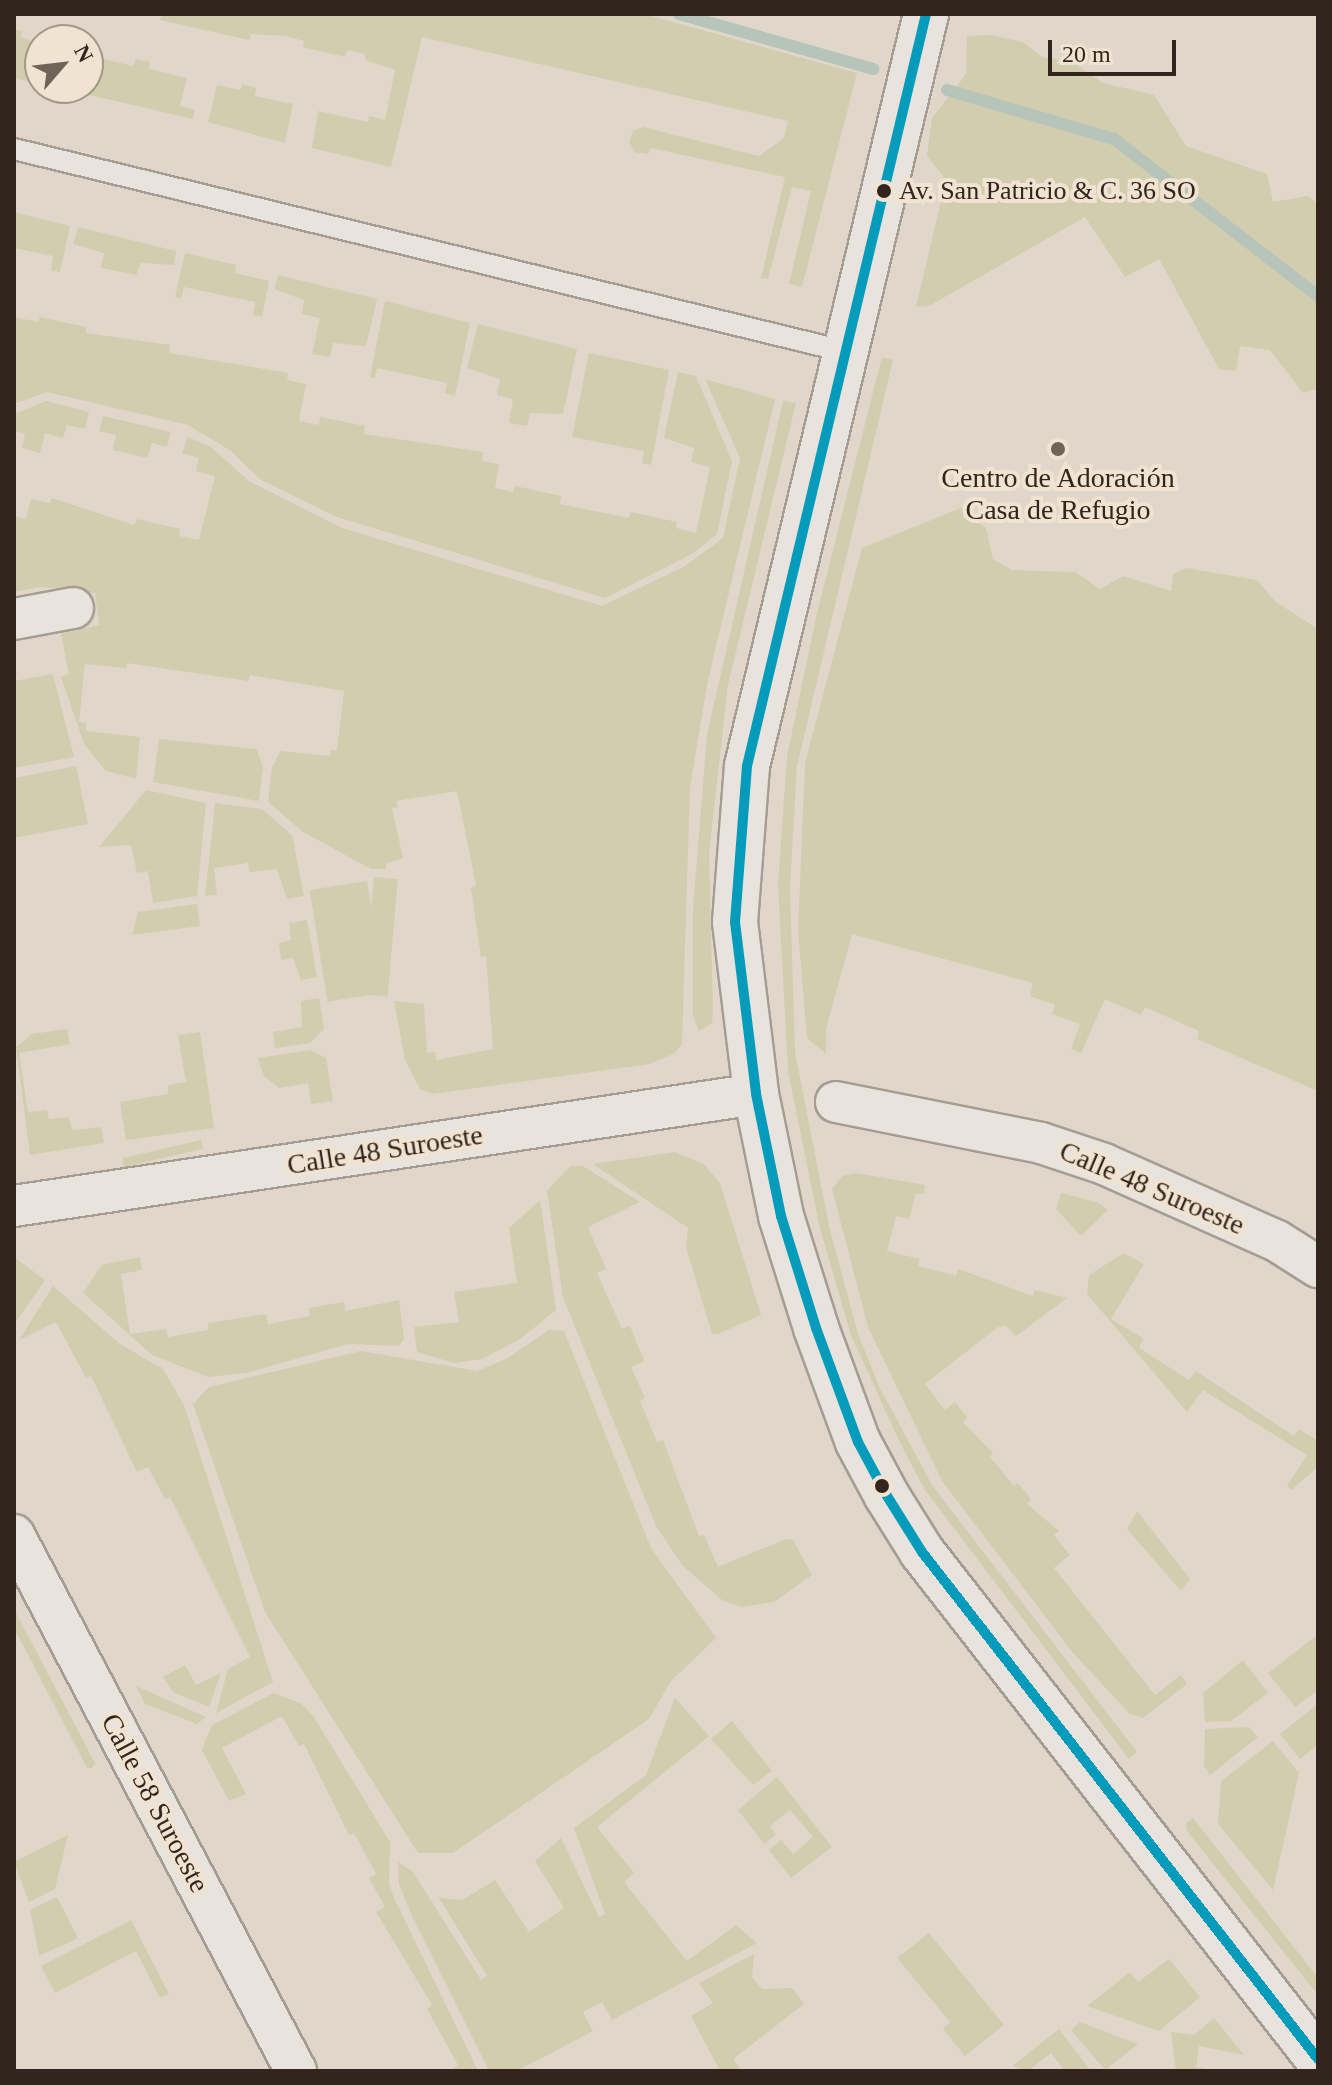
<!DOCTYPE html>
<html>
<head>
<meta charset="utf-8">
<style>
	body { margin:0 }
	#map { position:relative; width:1332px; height:2085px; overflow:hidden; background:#e0d7ca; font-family:"Times New Roman",serif }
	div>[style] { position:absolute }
	.green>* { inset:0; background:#d1cdae; transform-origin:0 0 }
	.stream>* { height:12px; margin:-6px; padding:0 6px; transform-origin:6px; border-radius:6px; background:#b6c4b9 }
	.roads { filter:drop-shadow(2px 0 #a59d94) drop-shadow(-2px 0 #a59d94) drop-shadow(0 2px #a59d94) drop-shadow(0 -2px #a59d94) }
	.lane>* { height:20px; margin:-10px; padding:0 10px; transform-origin:10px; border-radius:10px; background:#e8e3dc }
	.street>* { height:40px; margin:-20px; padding:0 20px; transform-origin:20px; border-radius:20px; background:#e8e3dc }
	.secondary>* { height:44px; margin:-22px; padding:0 22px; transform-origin:22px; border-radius:22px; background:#e8e3dc }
	.bus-1>* { height:10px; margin:-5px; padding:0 5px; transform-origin:5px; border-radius:5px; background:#059cbc }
	.dots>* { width:22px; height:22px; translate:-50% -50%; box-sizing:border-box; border:4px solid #f1e3d1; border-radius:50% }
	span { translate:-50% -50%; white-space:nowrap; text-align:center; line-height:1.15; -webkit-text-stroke:8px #f1e3d1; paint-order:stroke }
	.bus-label { font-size:26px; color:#32251e }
	.left { translate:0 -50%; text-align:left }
	.poi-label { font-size:28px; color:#32251e }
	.street-label { font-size:28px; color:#32251e }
	.frame { position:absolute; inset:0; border:16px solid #32251e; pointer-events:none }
	.north { position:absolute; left:24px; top:24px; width:80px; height:80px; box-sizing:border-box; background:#f1e3d1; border:2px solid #a59789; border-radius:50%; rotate:62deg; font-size:22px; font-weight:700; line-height:32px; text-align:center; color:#32251e }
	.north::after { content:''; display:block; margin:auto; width:28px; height:36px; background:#6f635a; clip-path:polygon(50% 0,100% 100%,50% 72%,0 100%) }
	.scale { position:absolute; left:1048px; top:40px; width:128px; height:36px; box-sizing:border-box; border:4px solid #32251e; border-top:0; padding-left:10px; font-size:24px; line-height:28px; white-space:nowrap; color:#32251e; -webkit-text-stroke:6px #f1e3d1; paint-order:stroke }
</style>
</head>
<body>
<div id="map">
	<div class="green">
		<i style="clip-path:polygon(162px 14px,644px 14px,857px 73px,802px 287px,789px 284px,811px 191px,792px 187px,768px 279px,761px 278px,785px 177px,651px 148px,648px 154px,634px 152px,629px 142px,633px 131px,643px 127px,759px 156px,784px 138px,788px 121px,422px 37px,391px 167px,312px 148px,318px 111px,368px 122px,369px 116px,385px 120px,395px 70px,365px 60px,365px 54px,347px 50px,345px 57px,303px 47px,304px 41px,285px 36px,251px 34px,249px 40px,160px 20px)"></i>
		<i style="clip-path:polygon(14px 29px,22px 31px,21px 38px,40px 43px,40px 84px,14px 78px)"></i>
		<i style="clip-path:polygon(991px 35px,1023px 42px,1042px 57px,1074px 63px,1103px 83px,1154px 95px,1186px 146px,1267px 174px,1273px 202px,1308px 196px,1318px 204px,1318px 389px,1303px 393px,1270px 350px,1240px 346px,1236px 371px,1219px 369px,1159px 259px,1125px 277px,1085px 217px,929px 306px,916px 307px,946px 180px,927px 156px,932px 118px,966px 74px,967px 36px)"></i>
		<i style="clip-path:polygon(99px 58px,133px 66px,136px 59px,150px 62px,149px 69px,187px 78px,180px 106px,195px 110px,193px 119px,90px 95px)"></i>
		<i style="clip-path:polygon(242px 84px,256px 88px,255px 96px,293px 104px,285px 143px,208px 122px,217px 85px,240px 90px)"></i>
		<i style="clip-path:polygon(14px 212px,70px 226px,60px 272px,51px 270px,53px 256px,14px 248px)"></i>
		<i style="clip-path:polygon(78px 227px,176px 251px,174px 265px,140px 263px,137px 275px,101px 268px,104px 253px,73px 244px)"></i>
		<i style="clip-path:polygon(185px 253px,236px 265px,235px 273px,269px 281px,262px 317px,253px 315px,255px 302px,184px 287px,181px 298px,175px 297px)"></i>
		<i style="clip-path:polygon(278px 275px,377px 299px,366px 346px,333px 343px,330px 357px,312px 354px,320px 318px,302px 314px,304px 300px,274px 289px)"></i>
		<i style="clip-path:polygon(385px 301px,470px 323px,455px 396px,445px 393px,447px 383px,377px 368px,375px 378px,370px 377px)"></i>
		<i style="clip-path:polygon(14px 317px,38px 322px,40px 317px,86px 327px,86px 333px,170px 345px,169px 353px,288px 373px,287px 380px,306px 384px,299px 421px,319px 425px,320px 417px,365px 426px,364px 434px,483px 452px,482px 461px,499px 464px,495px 488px,513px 492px,515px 486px,561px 496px,560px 504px,629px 518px,631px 512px,677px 522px,676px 528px,696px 533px,710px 467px,691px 462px,694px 448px,664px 438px,678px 372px,696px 376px,732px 461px,717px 534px,692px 554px,605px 598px,337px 517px,261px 480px,231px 451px,188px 425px,47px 392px,14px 404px)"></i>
		<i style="clip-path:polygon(478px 324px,577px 349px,563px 414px,530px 413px,527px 426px,509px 423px,513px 399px,497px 395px,500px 379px,467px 368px)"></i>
		<i style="clip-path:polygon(589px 353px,669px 370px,651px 465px,642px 463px,644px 451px,572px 437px)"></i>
		<i style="clip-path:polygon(882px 357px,893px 360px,797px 766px,790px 888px,795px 1052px,829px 1226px,858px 1334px,880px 1388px,932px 1485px,1137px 1752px,1129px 1759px,925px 1490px,899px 1441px,851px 1335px,820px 1229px,788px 1071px,778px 884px,787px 756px,817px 613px)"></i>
		<i style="clip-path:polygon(705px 379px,775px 399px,708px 680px,690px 787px,682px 1044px,675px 1053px,650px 1064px,432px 1094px,420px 1089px,405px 1060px,394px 1001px,424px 1004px,427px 1053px,435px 1052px,436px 1060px,493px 1049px,486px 956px,481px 957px,471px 888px,476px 885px,457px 791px,396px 801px,398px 807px,392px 808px,403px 858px,386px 864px,386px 869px,371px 869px,303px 832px,268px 802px,272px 768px,280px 751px,330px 756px,331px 750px,337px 750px,344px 691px,250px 675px,248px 681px,127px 663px,126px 668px,85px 664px,79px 722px,86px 723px,86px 731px,140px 737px,136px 779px,106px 771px,84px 744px,61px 677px,69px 674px,61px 634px,99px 625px,95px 593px,41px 587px,14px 592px,14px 516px,26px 519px,31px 499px,50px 503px,52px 498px,134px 525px,137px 519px,180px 529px,179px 536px,199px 540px,215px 476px,196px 471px,199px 458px,182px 453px,188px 437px,211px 447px,249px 481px,342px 528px,602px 606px,685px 566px,723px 538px,740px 458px)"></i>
		<i style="clip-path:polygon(46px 401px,89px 412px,85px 429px,67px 425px,63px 438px,45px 433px,40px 453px,22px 448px,25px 434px,14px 431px,14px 414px)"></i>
		<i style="clip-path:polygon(783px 401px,796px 403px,728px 685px,709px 853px,713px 1011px,712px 1023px,699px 1031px,693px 1017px,693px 908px,707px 735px)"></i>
		<i style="clip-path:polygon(103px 416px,171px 432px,167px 447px,152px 443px,147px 458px,113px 450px,116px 435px,99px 431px)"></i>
		<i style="clip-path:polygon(961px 508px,986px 528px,993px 559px,1012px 570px,1075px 572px,1100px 589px,1123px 576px,1171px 591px,1173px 574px,1186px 568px,1257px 580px,1276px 602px,1318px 629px,1318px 1091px,1197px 1039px,1199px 1031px,1145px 1007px,1141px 1015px,1105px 999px,1081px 1053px,1071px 1049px,1080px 1024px,1052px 1014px,1055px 1005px,1030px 996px,1033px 983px,852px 934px,826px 1029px,826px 1054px,807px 1038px,798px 931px,805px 763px,862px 548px)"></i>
		<i style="clip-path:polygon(53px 674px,74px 757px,14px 768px,14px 681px)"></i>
		<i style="clip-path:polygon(159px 739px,257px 749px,263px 768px,259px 801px,153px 782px)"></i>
		<i style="clip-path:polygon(76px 766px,88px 824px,14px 838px,14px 778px)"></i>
		<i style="clip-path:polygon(146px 790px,206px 803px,197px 896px,153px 903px,148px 871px,137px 873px,131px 845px,99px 847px)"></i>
		<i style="clip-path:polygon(215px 803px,262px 809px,292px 835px,304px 896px,287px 899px,277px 869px,250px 872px,248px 863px,214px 868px,217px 895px,205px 896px)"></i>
		<i style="left:374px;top:877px;width:24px;height:118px;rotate:5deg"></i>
		<i style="left:367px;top:881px;width:113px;height:58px;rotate:81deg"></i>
		<i style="clip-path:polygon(197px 904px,200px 926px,132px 935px,138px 912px)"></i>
		<i style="clip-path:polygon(307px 920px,317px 977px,301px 980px,293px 958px,281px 960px,279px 943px,291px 940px,289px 923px)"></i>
		<i style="clip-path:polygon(319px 998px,324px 1029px,310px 1043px,275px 1048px,273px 1032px,302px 1027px,301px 1001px)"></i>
		<i style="clip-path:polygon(67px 1029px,70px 1044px,19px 1053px,28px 1112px,47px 1110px,49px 1119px,69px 1117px,72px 1130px,101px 1127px,104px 1143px,30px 1155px,16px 1047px,32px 1034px)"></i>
		<i style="clip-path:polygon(200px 1032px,214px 1128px,126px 1140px,120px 1102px,168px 1094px,168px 1085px,186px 1082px,178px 1035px)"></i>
		<i style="clip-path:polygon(311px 1050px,326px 1058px,333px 1101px,311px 1104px,308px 1083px,279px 1088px,263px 1075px,258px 1058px)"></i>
		<i style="left:201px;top:1140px;width:9px;height:81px;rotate:77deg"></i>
		<i style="clip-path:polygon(675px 1152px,704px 1164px,720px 1183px,761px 1315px,718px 1334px,712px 1334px,686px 1247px,688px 1228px,593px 1164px)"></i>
		<i style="clip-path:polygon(570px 1166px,583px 1166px,640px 1202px,588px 1227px,606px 1269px,597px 1273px,622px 1329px,630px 1326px,644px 1361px,631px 1367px,645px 1398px,640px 1401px,657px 1442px,663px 1440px,699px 1536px,704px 1535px,718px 1567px,786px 1539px,793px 1540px,812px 1575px,774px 1602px,741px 1607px,722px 1600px,682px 1565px,656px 1526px,563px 1297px,547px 1191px)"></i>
		<i style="clip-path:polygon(856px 1173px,925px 1185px,924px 1194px,916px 1193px,909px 1219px,896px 1216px,887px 1251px,920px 1259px,918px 1266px,956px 1276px,958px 1269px,1033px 1296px,1035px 1290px,1067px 1298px,1016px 1336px,1006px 1326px,998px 1327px,925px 1384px,945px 1410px,955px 1402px,967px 1417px,963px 1422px,993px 1453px,990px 1457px,1014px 1486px,1018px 1483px,1031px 1499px,1027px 1504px,1059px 1531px,1054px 1535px,1070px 1555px,1054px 1568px,1155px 1695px,1181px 1675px,1187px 1684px,1143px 1718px,1129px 1713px,1073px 1653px,942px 1481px,868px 1327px,832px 1189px,842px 1176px)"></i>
		<i style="clip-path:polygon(1061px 1193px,1099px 1203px,1108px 1210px,1081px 1236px,1056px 1209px)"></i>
		<i style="clip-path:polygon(540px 1200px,556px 1310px,519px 1340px,482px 1359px,454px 1363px,417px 1352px,414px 1327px,459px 1322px,454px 1292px,517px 1283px,509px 1228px)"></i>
		<i style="clip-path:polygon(1124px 1253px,1144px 1264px,1111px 1319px,1143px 1338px,1139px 1348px,1189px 1380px,1196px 1371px,1294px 1436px,1299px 1429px,1318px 1441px,1318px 1467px,1291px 1490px,1287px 1486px,1307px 1455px,1203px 1390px,1187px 1412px,1087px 1294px,1089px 1275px)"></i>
		<i style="clip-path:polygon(14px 1257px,45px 1280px,14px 1325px)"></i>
		<i style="clip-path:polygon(140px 1257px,142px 1270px,121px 1274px,130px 1334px,166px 1329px,168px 1337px,208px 1330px,208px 1323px,266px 1314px,268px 1324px,310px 1316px,309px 1308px,344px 1302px,345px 1311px,399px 1300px,404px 1339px,399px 1346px,348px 1344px,246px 1373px,208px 1377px,152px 1355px,83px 1293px,102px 1265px)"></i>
		<i style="clip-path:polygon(53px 1286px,120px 1344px,163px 1369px,184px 1405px,273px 1682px,216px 1713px,228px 1669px,250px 1657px,170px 1497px,165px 1499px,148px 1467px,137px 1472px,91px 1376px,86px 1378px,56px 1322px,19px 1340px)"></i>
		<i style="clip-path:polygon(549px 1330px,564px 1331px,651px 1548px,716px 1638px,671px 1681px,649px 1719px,453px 1853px,418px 1853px,265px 1612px,193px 1404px,209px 1387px,361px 1351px,477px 1371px,506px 1359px)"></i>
		<i style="clip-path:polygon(1137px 1511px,1190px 1579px,1181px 1591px,1127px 1529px)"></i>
		<i style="clip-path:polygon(14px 1609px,95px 1763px,92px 1768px,87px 1768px,14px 1628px)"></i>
		<i style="clip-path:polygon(1316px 1636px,1318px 1690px,1295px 1707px,1268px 1673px)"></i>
		<i style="clip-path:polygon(1243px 1660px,1268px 1693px,1231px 1721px,1205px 1722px,1203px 1693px)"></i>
		<i style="clip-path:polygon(185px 1665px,196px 1685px,221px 1673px,209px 1707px,173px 1692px,163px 1677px)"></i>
		<i style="clip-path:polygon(136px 1686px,206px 1717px,197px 1724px,145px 1704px)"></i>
		<i style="clip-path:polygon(274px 1693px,302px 1704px,314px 1717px,390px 1842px,389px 1884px,395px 1900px,478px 2071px,448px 2071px,458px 2065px,427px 2009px,432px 2005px,376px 1912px,385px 1907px,369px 1878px,376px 1874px,354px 1833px,349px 1835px,304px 1744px,299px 1746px,282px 1716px,222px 1748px,246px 1794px,229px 1801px,202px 1750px,212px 1725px)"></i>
		<i style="clip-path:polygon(675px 1698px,709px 1736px,597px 1827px,634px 1873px,624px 1882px,687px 1961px,736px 1925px,757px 1943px,612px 2020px,602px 2002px,583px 2012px,593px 2031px,517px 2071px,489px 2071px,413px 1918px,399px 1885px,398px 1862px,413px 1872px,481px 1980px,487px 1976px,439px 1898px,462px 1900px,495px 1880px,529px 1932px,564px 1908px,535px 1861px,561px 1838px,599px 1917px,605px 1914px,574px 1828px,646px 1775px)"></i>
		<i style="clip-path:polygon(1318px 1704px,1318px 1745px,1300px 1759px,1280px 1734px)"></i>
		<i style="clip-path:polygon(732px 1721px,772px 1771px,753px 1785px,711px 1739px)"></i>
		<i style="clip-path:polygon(1249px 1727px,1258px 1737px,1210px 1775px,1204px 1766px,1205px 1729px)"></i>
		<i style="clip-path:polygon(1273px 1741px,1299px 1773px,1273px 1890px,1218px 1824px,1221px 1781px)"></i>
		<i style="clip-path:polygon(777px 1777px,832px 1847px,791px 1878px,769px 1850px,781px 1840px,793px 1854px,813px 1837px,790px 1810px,770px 1826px,776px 1835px,764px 1844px,738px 1810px)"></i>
		<i style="clip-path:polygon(1193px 1818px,1318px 1978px,1318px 1995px,1187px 1831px,1186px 1823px)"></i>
		<i style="clip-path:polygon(68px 1835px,55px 1889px,29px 1902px,14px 1862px)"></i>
		<i style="clip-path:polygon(57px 1897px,78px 1938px,39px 1956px,30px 1910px)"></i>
		<i style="clip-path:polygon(131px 1920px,169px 1994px,160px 1998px,136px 1951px,55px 1993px,41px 1966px)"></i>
		<i style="clip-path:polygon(929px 1933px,1004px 2025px,965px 2056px,943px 2029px,950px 2022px,897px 1958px)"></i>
		<i style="clip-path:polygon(754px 1954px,752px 1977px,762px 1989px,792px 1988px,804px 2004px,733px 2059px,742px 2071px,720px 2071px,691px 2016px,713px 2003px,699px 1983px)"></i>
		<i style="clip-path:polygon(1169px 1959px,1200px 1997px,1159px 2031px,1087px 2006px,1130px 1972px,1138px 1982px)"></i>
		<i style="clip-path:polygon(1214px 2018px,1244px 2055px,1199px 2046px,1196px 2067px,1213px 2071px,1176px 2071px,1171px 2032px,1194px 2035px)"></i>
		<i style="clip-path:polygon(1080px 2022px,1138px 2044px,1105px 2070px,1071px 2030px)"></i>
		<i style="clip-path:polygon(1059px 2029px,1091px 2071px,1065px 2071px,1051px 2053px,1028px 2071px,1012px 2066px)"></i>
	</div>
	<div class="stream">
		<i style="left:679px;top:14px;width:202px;rotate:15.8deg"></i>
		<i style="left:947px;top:90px;width:174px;rotate:16.4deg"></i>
		<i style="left:1114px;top:139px;width:257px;rotate:37.6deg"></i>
	</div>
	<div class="roads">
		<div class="lane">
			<i style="left:14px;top:149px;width:853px;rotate:13.69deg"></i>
		</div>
		<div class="street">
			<i style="left:14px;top:619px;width:60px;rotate:-10.6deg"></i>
			<i style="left:836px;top:1102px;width:209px;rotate:11.3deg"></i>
			<i style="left:1041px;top:1143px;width:66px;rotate:18.4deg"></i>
			<i style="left:1104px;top:1164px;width:189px;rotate:24deg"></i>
			<i style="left:1277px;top:1241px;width:49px;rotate:32.4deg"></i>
			<i style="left:14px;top:1206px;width:750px;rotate:-8.58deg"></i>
			<i style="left:14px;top:1535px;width:606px;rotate:62.25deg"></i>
		</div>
		<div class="secondary">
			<i style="left:926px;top:14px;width:773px;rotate:103.39deg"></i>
			<i style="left:747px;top:766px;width:156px;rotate:94.4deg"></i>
			<i style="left:735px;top:922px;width:173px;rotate:83deg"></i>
			<i style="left:756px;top:1094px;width:125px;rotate:78.4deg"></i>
			<i style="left:781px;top:1216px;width:117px;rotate:72.6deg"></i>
			<i style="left:816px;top:1328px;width:121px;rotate:69.8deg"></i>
			<i style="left:858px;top:1442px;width:61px;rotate:61.8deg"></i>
			<i style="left:887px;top:1496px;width:66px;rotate:58deg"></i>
			<i style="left:922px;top:1552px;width:643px;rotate:52.01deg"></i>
		</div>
	</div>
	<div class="bus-1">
		<i style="left:926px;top:14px;width:773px;rotate:103.39deg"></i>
		<i style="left:747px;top:766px;width:156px;rotate:94.4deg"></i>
		<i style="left:735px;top:922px;width:173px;rotate:83deg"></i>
		<i style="left:756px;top:1094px;width:125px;rotate:78.4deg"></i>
		<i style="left:781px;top:1216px;width:117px;rotate:72.6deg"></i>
		<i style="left:816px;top:1328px;width:121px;rotate:69.8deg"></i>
		<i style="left:858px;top:1442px;width:61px;rotate:61.8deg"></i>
		<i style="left:887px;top:1496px;width:66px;rotate:58deg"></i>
		<i style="left:922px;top:1552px;width:643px;rotate:52.01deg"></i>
	</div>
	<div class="dots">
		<i style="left:884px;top:191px;background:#32251e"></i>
		<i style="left:1058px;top:449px;background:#6f635a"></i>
		<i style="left:882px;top:1486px;background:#32251e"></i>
	</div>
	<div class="bus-label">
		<span class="left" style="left:899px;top:191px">Av. San Patricio &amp; C. 36 SO</span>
	</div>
	<div class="poi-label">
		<span style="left:1058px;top:494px">Centro de Adoración<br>Casa de Refugio</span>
	</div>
	<div class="street-label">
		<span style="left:385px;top:1150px;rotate:-9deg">Calle 48 Suroeste</span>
		<span style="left:1152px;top:1188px;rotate:23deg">Calle 48 Suroeste</span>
		<span style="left:155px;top:1803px;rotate:62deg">Calle 58 Suroeste</span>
	</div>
	<div class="frame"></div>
	<div class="north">N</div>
	<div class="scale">20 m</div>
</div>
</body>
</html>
